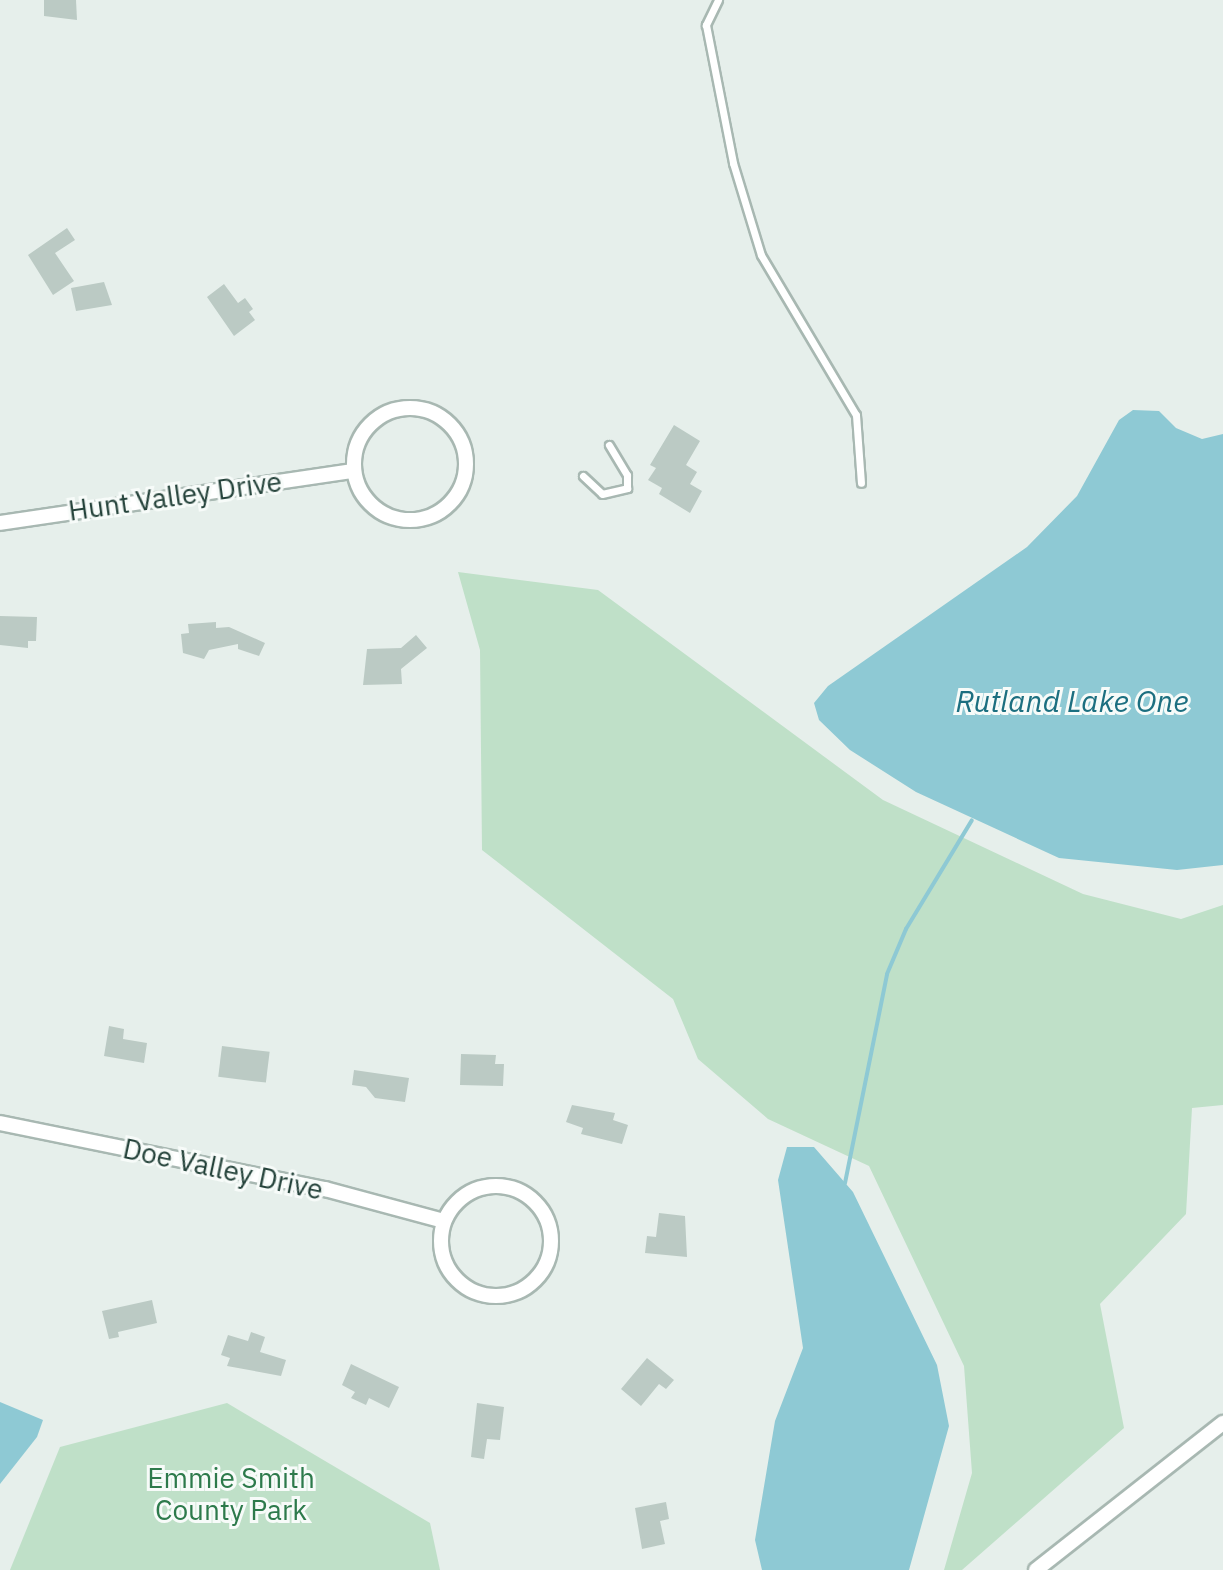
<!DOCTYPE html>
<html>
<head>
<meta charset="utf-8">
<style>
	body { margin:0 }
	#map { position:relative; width:1223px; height:1570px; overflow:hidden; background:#e6efeb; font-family:"IBM Plex Sans",sans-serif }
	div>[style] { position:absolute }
	.green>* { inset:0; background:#bfe0c8 }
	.water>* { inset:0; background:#8ec9d4 }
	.stream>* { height:4px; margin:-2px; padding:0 2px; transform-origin:2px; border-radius:2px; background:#8ec9d4 }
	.building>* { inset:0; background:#bbcac4; transform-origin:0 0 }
	.roads { filter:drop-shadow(2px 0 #a8b8b2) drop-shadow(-2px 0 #a8b8b2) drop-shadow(0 2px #a8b8b2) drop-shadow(0 -2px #a8b8b2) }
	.service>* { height:7px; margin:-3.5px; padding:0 3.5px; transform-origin:3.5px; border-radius:3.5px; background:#fff }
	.minor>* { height:14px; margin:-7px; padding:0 7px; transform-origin:7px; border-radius:7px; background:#fff }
	.minor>.ring { margin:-7px; padding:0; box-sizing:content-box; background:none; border:14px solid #fff; border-radius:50% }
	span { translate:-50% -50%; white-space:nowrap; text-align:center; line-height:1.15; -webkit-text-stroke:6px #f7fbf9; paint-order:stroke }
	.street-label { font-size:28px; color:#24423a }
	.park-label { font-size:28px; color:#2d7a4b }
	.water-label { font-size:30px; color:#1c6f80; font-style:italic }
</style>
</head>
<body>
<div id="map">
	<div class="green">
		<i style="clip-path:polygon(458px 572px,598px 590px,883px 800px,1083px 894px,1181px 919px,1223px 905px,1223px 1105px,1192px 1108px,1186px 1214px,1100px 1304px,1124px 1428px,962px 1570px,944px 1570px,972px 1473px,964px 1366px,869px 1166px,768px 1119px,698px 1059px,673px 999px,482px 850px,480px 650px)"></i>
		<i style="clip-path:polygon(227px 1403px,430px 1523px,440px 1570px,10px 1570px,60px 1447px)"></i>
	</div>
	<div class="water">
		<i style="clip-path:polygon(1133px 410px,1159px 411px,1176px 428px,1202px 439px,1223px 434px,1223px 865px,1177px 870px,1059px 858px,916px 792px,850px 750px,819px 720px,814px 703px,828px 686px,1027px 547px,1077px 496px,1119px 420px)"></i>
		<i style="clip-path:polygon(787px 1147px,814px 1147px,853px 1192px,937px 1365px,949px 1426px,909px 1570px,762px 1570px,755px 1540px,775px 1421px,803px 1348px,778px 1180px)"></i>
		<i style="clip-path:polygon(0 1402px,43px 1420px,37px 1437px,0 1484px)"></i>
	</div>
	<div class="stream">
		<i style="left:845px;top:1183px;width:213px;rotate:-78.6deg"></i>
		<i style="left:887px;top:974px;width:49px;rotate:-67.1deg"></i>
		<i style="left:906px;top:929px;width:127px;rotate:-58.8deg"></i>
	</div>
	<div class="building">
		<i style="clip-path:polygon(44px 0,76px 0,77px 20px,44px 16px)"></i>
		<i style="clip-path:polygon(67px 228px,75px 240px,55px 253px,74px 281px,53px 295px,28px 255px)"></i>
		<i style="clip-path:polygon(104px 282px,112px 305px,76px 311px,71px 288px)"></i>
		<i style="clip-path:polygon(224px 284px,238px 303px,245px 298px,253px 309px,249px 312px,255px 320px,234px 336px,207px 297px)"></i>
		<i style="clip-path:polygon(674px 425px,700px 441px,686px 465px,697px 472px,690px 484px,702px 491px,690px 513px,659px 494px,662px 488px,648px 480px,656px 468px,650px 465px)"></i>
		<i style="clip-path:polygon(0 616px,37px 617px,36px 641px,28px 641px,28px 648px,0 645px)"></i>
		<i style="clip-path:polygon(216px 622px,216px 628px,229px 627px,265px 643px,259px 656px,238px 649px,238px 644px,209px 650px,204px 659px,183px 653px,181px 634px,189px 633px,188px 624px)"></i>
		<i style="clip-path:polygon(416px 635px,427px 648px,401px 669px,402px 684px,363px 685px,367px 649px,401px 648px)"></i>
		<i style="clip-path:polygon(109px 1026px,124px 1029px,123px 1039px,147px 1043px,144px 1063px,104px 1056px)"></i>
		<i style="left:222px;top:1046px;width:48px;height:31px;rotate:7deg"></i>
		<i style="clip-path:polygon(461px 1054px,496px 1055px,495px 1064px,504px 1064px,503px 1086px,460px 1085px)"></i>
		<i style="clip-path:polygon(354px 1070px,409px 1078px,405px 1102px,375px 1098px,366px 1087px,352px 1085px)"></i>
		<i style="clip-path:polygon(572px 1105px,615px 1113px,613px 1120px,628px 1125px,622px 1144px,581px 1134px,583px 1128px,566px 1122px)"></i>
		<i style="clip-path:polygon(659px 1213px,685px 1216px,687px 1257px,645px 1253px,647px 1236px,656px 1237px)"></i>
		<i style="clip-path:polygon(152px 1300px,157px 1323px,118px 1332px,119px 1337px,109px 1339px,102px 1311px)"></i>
		<i style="clip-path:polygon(251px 1332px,265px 1337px,260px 1352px,286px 1360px,281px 1376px,227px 1366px,230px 1358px,221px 1355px,228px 1335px,248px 1341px)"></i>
		<i style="clip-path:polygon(647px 1358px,674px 1380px,666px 1389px,659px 1384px,641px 1406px,621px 1389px)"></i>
		<i style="clip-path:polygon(351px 1364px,399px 1387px,389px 1408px,369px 1398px,366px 1405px,351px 1398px,355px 1392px,342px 1385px)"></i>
		<i style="clip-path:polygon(477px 1403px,504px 1407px,500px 1440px,487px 1439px,484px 1459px,471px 1457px)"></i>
		<i style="clip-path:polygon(666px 1502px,669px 1519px,660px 1521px,665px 1544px,642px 1549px,635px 1508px)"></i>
	</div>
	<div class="roads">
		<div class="service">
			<i style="left:718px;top:0;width:28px;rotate:116deg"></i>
			<i style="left:706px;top:25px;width:141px;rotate:78.9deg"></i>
			<i style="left:733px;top:163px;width:96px;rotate:73.1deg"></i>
			<i style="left:761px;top:255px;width:186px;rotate:59.3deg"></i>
			<i style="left:856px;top:415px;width:68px;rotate:85.8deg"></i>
			<i style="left:583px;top:476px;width:26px;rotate:43deg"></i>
			<i style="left:602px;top:494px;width:26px;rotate:-13deg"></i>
			<i style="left:627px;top:488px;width:13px;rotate:-90deg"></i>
			<i style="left:627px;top:475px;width:35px;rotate:-121deg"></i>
		</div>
		<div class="minor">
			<i class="ring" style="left:354px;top:408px;width:98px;height:98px"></i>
			<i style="left:0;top:523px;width:355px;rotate:-8.4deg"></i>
			<i style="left:0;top:1123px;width:332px;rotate:11.5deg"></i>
			<i style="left:325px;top:1189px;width:123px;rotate:15.1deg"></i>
			<i class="ring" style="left:441px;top:1186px;width:96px;height:96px"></i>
			<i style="left:1036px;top:1570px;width:238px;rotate:-38.2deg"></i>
		</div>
	</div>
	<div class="street-label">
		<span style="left:175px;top:496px;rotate:-8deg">Hunt Valley Drive</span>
		<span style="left:223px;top:1169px;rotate:12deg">Doe Valley Drive</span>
	</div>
	<div class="park-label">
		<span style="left:231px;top:1494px">Emmie Smith<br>County Park</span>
	</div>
	<div class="water-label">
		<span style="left:1072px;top:701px">Rutland Lake One</span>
	</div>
</div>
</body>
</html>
